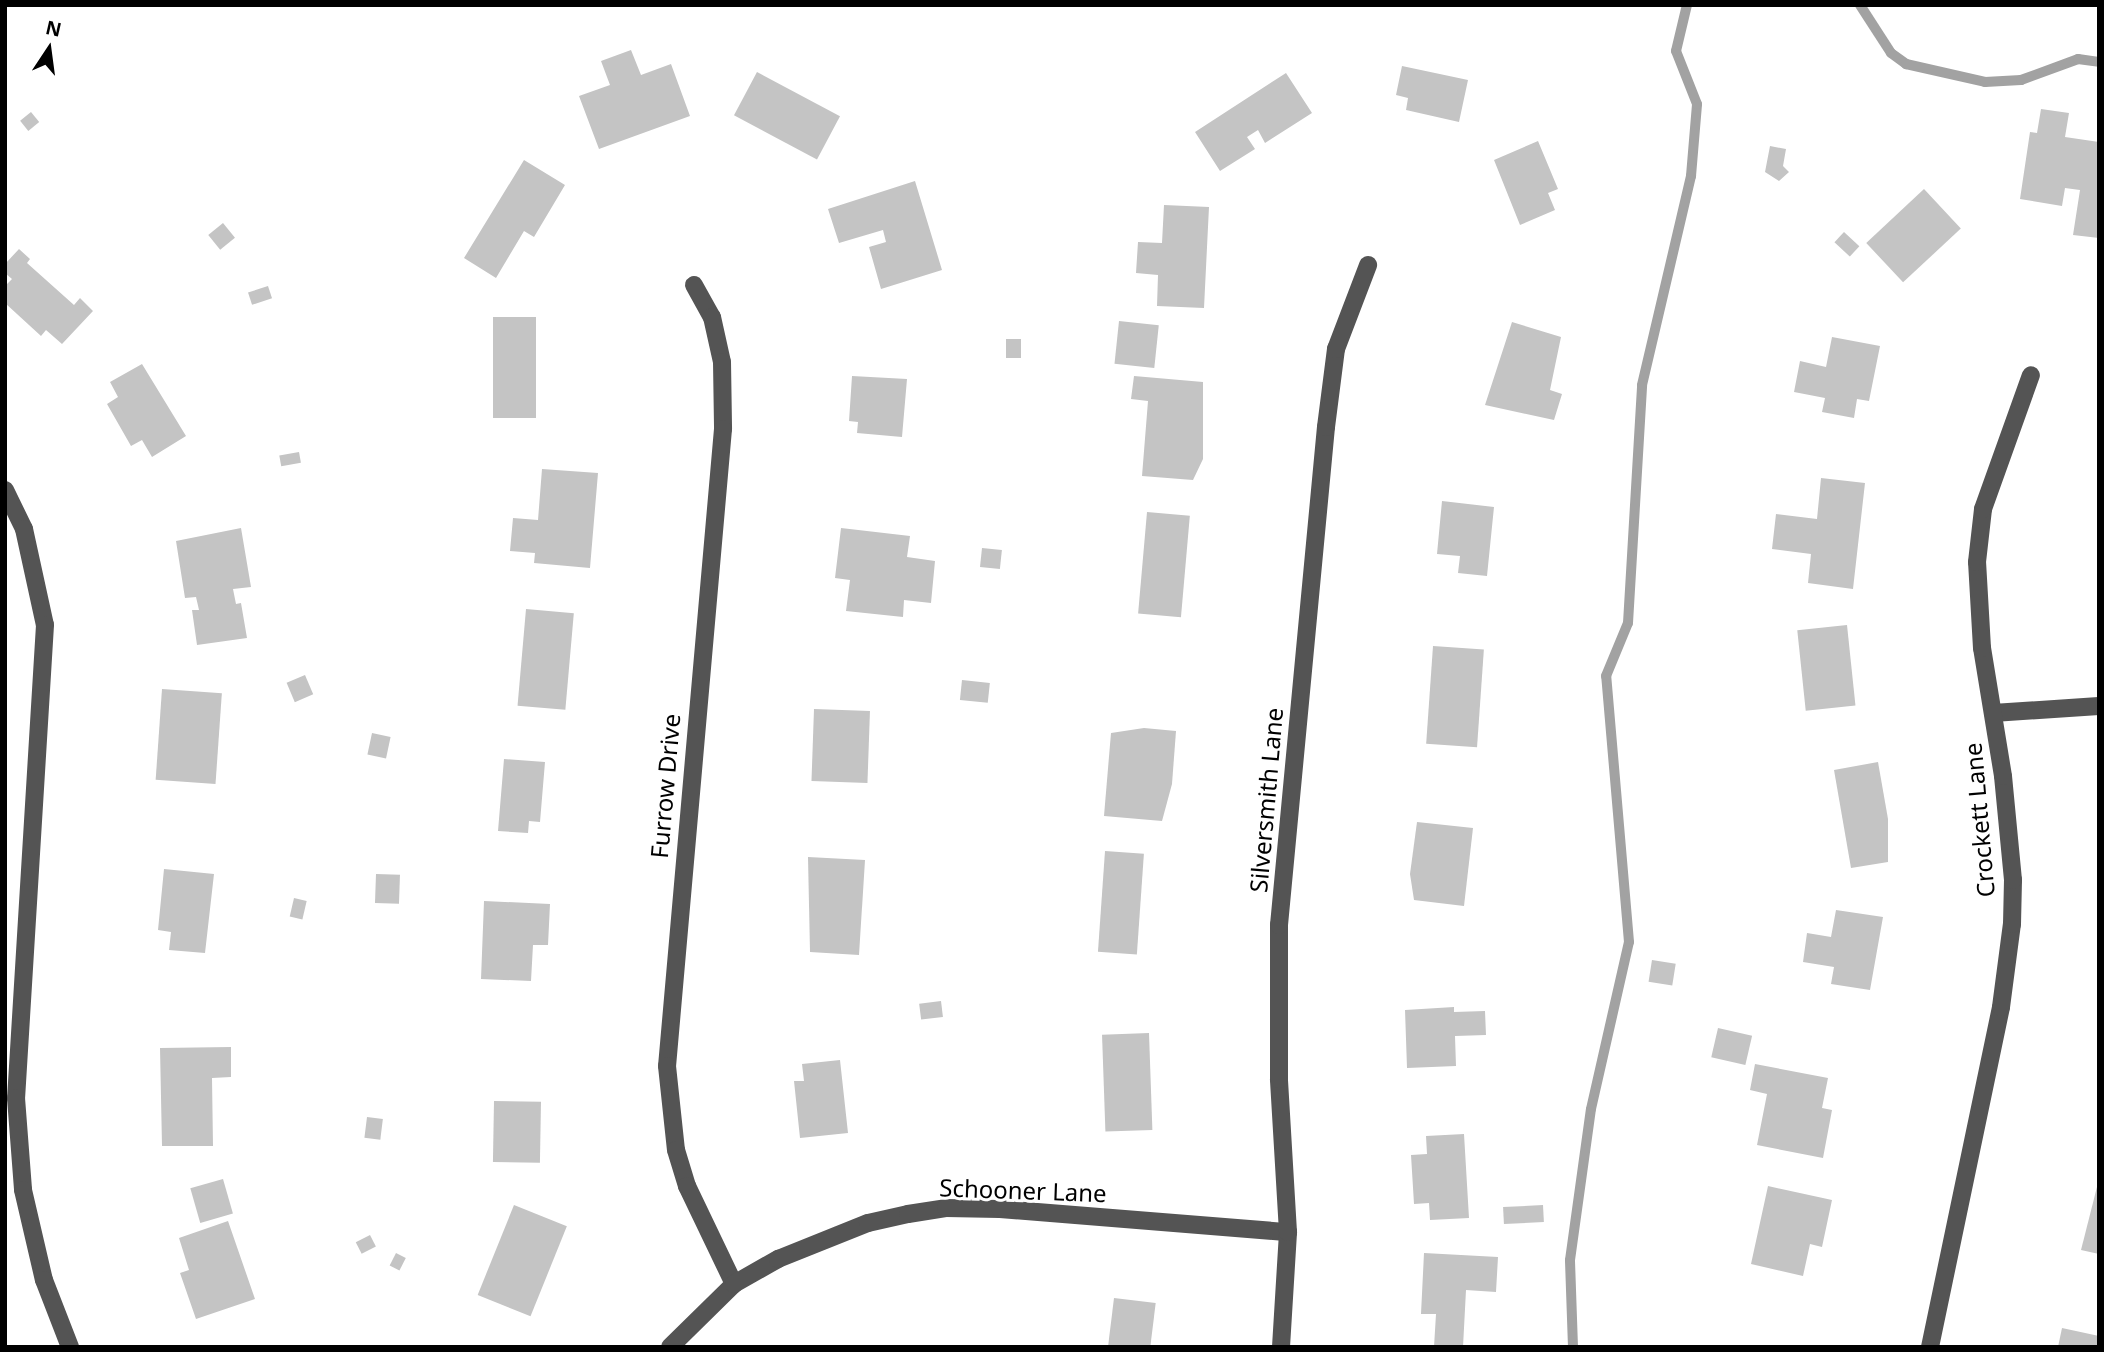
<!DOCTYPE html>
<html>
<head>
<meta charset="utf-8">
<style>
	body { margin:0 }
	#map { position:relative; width:2104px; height:1352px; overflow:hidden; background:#fff; font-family:"Noto Sans",sans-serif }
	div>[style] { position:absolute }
	.stream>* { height:10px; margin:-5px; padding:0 5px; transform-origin:5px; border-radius:5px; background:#a2a2a2 }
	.building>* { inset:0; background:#c4c4c4; transform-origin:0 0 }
	.minor>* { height:18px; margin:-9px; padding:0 9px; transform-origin:9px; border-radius:9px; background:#545454 }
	span { translate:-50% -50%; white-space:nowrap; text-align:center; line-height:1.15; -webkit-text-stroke:6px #fff; paint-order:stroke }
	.street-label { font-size:24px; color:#000 }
	.frame { position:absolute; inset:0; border:7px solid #000; pointer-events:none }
	.north { position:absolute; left:14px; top:14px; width:70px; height:70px; -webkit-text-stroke:5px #fff; paint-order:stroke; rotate:13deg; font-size:19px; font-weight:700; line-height:28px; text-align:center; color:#000 }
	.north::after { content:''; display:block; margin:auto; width:24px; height:32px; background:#000; clip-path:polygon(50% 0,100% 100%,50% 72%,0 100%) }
</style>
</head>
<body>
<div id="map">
	<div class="stream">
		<i style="left:1860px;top:5px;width:57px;rotate:57.1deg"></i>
		<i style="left:1891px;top:53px;width:19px;rotate:36deg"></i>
		<i style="left:1906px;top:64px;width:81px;rotate:12.8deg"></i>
		<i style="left:1985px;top:82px;width:36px;rotate:-3deg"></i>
		<i style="left:2021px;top:80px;width:61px;rotate:-20.2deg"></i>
		<i style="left:2078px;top:59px;width:21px;rotate:8deg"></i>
		<i style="left:1573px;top:1347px;width:87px;rotate:-92deg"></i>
		<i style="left:1570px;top:1260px;width:152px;rotate:-82.1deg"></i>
		<i style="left:1591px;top:1109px;width:171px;rotate:-77.2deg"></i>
		<i style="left:1629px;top:942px;width:267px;rotate:-94.9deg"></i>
		<i style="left:1606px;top:676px;width:57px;rotate:-67.5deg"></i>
		<i style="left:1628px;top:623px;width:238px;rotate:-86.6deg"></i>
		<i style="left:1642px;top:385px;width:215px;rotate:-76.8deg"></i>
		<i style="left:1691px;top:176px;width:72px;rotate:-85.2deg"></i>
		<i style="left:1697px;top:104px;width:57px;rotate:-111.6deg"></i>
		<i style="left:1676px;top:51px;width:47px;rotate:-76.6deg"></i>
	</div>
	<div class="building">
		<i style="clip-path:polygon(631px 50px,641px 75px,671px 64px,690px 116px,599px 149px,579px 96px,610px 85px,601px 61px)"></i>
		<i style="clip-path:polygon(1402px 66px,1468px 80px,1459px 122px,1406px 110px,1408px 98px,1396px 95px)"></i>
		<i style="left:757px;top:72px;width:94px;height:49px;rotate:28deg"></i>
		<i style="clip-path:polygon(1286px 73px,1312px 113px,1265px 143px,1258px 130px,1247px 137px,1255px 149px,1220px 171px,1195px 132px)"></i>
		<i style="clip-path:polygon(2041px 109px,2069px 113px,2065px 137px,2099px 142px,2099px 238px,2073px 235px,2080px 190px,2065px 188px,2062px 206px,2020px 199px,2030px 132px,2037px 133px)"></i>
		<i style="left:31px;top:112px;width:13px;height:14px;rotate:51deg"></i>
		<i style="clip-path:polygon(1538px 141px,1558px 189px,1548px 193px,1555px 210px,1520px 225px,1494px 160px)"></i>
		<i style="clip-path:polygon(1770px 146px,1786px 149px,1783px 166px,1789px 172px,1779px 181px,1765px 172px)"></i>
		<i style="clip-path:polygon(524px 160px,565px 185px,534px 237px,524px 231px,496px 278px,464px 258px)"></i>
		<i style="clip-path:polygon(915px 181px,942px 270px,881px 289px,869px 247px,886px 242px,883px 230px,839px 243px,828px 209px)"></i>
		<i style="left:1924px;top:189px;width:54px;height:79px;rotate:47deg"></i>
		<i style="clip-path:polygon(1164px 205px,1209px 207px,1204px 308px,1157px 306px,1158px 275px,1136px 273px,1138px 242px,1162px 243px)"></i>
		<i style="left:223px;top:223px;width:19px;height:19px;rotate:51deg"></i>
		<i style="left:1844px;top:232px;width:21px;height:14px;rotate:43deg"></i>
		<i style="clip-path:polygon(19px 249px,30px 259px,27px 263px,74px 305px,80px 298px,93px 311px,62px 344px,46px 330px,41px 336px,5px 303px,5px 286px,12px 279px,5px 273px,5px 264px)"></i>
		<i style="left:268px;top:286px;width:13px;height:21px;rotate:72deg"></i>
		<i style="left:493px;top:317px;width:43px;height:101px"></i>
		<i style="left:1119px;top:321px;width:40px;height:43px;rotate:6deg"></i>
		<i style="clip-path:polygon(1512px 322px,1561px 337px,1550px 390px,1562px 394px,1554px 420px,1485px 405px)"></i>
		<i style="clip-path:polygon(1832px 337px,1880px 346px,1869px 401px,1857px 399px,1854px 418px,1822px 412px,1825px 398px,1794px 392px,1800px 361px,1826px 367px)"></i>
		<i style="left:1006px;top:339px;width:15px;height:19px"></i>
		<i style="clip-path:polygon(142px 364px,186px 436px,152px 457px,142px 440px,131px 446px,107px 404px,118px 397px,110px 382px)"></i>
		<i style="clip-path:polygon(852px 376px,907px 379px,902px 437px,857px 433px,858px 422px,849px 421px)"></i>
		<i style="clip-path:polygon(1134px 376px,1203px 382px,1203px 459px,1193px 480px,1142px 476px,1148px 401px,1131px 399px)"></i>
		<i style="left:299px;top:452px;width:11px;height:20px;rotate:80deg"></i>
		<i style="clip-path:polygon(542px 469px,598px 473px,590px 568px,534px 563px,535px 553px,510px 551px,513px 518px,538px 520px)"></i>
		<i style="clip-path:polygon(1821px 478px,1865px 483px,1853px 589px,1808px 583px,1811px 554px,1772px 549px,1776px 514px,1817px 519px)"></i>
		<i style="clip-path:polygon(1442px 501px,1494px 507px,1487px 576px,1458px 573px,1460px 556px,1437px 554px)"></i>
		<i style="left:1147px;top:512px;width:43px;height:102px;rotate:5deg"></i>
		<i style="clip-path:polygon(241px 528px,251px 587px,233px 589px,236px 604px,241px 603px,247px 638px,197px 645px,192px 610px,199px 610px,196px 597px,185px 598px,176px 541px)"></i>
		<i style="clip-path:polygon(841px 528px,910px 536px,907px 557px,935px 561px,931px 603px,904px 600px,903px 617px,846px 611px,850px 580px,835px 578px)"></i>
		<i style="left:982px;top:548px;width:20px;height:19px;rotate:6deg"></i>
		<i style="left:526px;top:609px;width:48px;height:97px;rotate:5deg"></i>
		<i style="left:1847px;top:625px;width:81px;height:50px;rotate:84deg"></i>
		<i style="left:1433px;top:646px;width:51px;height:98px;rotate:4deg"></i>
		<i style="left:305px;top:675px;width:21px;height:20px;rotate:67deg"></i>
		<i style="left:962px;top:680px;width:28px;height:20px;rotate:6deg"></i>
		<i style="left:162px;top:689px;width:60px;height:91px;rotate:4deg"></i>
		<i style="left:814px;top:709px;width:56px;height:72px;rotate:2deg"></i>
		<i style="clip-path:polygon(1144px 728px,1176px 731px,1172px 784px,1162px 821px,1104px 816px,1111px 733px)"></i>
		<i style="left:372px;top:733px;width:19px;height:22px;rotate:12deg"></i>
		<i style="clip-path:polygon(504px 759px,545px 762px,540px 822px,529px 821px,528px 833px,498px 831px)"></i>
		<i style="clip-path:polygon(1878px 762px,1888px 819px,1888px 862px,1851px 868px,1834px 770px)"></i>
		<i style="clip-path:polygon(1417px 822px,1473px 828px,1464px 906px,1414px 900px,1410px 874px)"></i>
		<i style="left:1105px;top:851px;width:39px;height:101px;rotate:4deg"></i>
		<i style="clip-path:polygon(808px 857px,865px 860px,859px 955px,810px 952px)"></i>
		<i style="clip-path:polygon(164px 869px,214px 874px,205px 953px,169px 950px,171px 932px,158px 930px)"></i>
		<i style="left:376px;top:874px;width:24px;height:29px;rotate:2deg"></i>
		<i style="left:294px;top:898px;width:13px;height:19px;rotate:13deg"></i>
		<i style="clip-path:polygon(484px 901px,550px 904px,548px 945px,533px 945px,531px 981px,481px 979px)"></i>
		<i style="clip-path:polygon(1836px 910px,1883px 917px,1870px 990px,1831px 984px,1834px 967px,1803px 962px,1807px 933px,1831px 937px)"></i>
		<i style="left:1652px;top:960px;width:24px;height:22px;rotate:9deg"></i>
		<i style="left:941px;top:1001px;width:16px;height:22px;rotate:83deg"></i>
		<i style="clip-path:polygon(1454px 1007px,1454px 1012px,1485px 1011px,1486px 1035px,1455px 1036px,1456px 1066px,1407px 1068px,1405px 1010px)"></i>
		<i style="left:1718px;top:1028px;width:35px;height:30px;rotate:13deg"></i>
		<i style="left:1149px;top:1033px;width:97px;height:47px;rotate:88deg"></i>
		<i style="clip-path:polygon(231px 1047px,231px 1077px,212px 1078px,213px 1146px,162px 1146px,160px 1048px)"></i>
		<i style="clip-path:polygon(840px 1060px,848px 1133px,800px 1138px,794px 1081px,804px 1081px,802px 1064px)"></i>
		<i style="clip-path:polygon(1755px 1064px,1828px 1078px,1822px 1108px,1832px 1110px,1823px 1158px,1757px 1145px,1767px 1094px,1750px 1090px)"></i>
		<i style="left:494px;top:1101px;width:47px;height:61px;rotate:1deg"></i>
		<i style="left:367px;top:1117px;width:16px;height:21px;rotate:7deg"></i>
		<i style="clip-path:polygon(1464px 1134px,1469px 1218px,1430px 1220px,1429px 1203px,1414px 1204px,1411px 1155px,1427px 1154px,1426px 1136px)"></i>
		<i style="left:223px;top:1179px;width:36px;height:34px;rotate:74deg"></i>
		<i style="clip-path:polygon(2099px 1179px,2099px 1254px,2081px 1250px)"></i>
		<i style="clip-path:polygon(1768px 1186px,1832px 1200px,1822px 1247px,1810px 1244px,1803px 1276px,1751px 1264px)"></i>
		<i style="left:514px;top:1205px;width:57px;height:97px;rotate:22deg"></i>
		<i style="left:1543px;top:1205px;width:17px;height:40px;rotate:87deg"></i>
		<i style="clip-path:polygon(228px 1221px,255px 1299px,196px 1319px,180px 1273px,189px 1270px,179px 1238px)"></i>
		<i style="left:370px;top:1235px;width:13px;height:16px;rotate:63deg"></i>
		<i style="left:396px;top:1253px;width:11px;height:14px;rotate:27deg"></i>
		<i style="clip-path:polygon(1424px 1253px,1498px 1257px,1496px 1292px,1466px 1290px,1463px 1347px,1434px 1347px,1436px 1314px,1421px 1314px)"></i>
		<i style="left:1114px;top:1298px;width:42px;height:49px;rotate:7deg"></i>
		<i style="clip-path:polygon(2062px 1328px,2099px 1336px,2099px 1347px,2058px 1347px)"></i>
	</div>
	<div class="minor">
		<i style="left:694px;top:285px;width:37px;rotate:61deg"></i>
		<i style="left:712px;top:317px;width:46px;rotate:77.5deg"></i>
		<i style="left:722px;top:362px;width:67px;rotate:89.1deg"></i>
		<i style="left:723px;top:429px;width:639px;rotate:95.02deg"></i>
		<i style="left:667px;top:1066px;width:84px;rotate:83.9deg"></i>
		<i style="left:676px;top:1150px;width:38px;rotate:73deg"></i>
		<i style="left:687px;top:1186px;width:109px;rotate:64.4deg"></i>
		<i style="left:5px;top:490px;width:43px;rotate:64deg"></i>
		<i style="left:24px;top:529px;width:98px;rotate:77.7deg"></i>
		<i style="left:45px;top:625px;width:474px;rotate:93.5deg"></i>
		<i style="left:16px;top:1098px;width:92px;rotate:85.6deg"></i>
		<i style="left:23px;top:1190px;width:92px;rotate:76.9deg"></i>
		<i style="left:44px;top:1280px;width:72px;rotate:68.8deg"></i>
		<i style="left:1993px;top:713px;width:106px;rotate:-3.8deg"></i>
		<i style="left:670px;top:1347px;width:90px;rotate:-44.5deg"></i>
		<i style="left:734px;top:1284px;width:51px;rotate:-29.6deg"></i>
		<i style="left:778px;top:1259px;width:97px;rotate:-21.8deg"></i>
		<i style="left:868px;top:1223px;width:41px;rotate:-12.7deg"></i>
		<i style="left:908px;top:1214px;width:38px;rotate:-9deg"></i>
		<i style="left:946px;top:1208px;width:54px;rotate:1.1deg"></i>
		<i style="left:1000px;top:1209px;width:289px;rotate:4.6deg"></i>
		<i style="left:1281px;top:1347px;width:115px;rotate:-86.5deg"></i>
		<i style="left:1288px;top:1232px;width:153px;rotate:-93.4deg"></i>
		<i style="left:1279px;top:1079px;width:154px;rotate:-90deg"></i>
		<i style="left:1279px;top:925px;width:500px;rotate:-84.61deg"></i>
		<i style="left:1326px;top:427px;width:79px;rotate:-82.7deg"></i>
		<i style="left:1336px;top:349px;width:90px;rotate:-69.1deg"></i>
		<i style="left:1930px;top:1347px;width:347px;rotate:-78.2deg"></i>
		<i style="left:2001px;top:1007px;width:84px;rotate:-82.5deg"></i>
		<i style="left:2012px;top:924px;width:44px;rotate:-88.7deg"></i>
		<i style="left:2013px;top:880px;width:104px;rotate:-95.5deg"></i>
		<i style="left:2003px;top:776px;width:130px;rotate:-99.3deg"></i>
		<i style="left:1982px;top:648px;width:86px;rotate:-93.3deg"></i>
		<i style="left:1977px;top:562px;width:53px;rotate:-83.5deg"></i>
		<i style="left:1983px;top:509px;width:142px;rotate:-70.3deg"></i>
	</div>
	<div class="street-label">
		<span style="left:665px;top:786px;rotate:-85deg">Furrow Drive</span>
		<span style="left:1266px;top:800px;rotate:-85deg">Silversmith Lane</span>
		<span style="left:1979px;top:820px;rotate:-95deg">Crockett Lane</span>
		<span style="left:1023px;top:1190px;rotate:2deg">Schooner Lane</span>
	</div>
	<div class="frame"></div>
	<div class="north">N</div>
</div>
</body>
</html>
